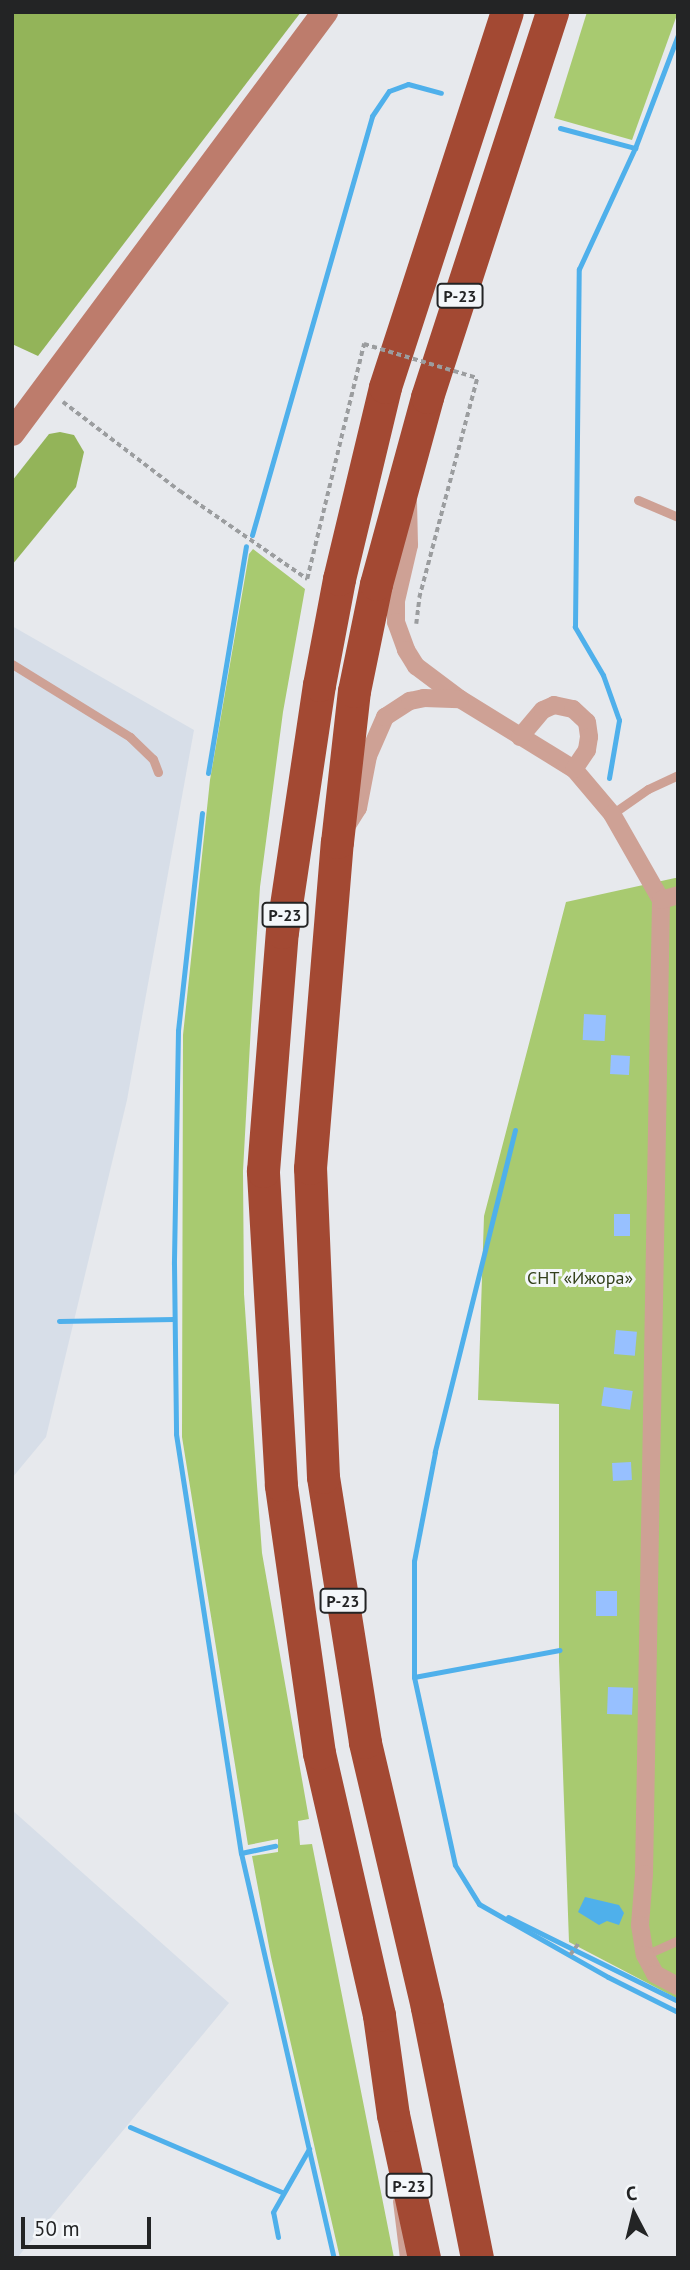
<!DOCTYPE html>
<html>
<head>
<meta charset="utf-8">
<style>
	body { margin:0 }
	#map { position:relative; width:690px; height:2270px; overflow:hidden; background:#e7e9ed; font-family:"PT Sans",sans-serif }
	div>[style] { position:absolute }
	.built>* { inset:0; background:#d7dee8 }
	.green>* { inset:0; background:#a8ca70 }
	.forest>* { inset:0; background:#93b459 }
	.water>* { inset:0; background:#4fb0eb }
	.stream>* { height:5px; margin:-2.5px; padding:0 2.5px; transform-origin:2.5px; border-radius:2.5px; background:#4fb0eb }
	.building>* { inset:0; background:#97c0ff; transform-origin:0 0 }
	.path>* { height:3.5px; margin-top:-1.75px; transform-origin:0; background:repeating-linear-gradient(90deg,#9b9d9f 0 5px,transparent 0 8.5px) }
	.lane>* { height:9px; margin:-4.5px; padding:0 4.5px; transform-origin:4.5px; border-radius:4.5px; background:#cea195 }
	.street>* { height:18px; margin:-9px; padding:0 9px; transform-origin:9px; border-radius:9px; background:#cea195 }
	.secondary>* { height:26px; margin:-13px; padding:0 13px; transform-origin:13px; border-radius:13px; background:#bd7c6c }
	.highway>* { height:33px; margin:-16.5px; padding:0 16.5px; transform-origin:16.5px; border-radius:16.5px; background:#a34933 }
	.path-bridge>* { height:3.5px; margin-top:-1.75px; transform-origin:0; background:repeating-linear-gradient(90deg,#9b9d9f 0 5px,transparent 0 8.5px) }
	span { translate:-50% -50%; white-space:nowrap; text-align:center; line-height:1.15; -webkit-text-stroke:6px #f4f7fa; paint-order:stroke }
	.shield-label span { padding:2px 5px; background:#f4f7fa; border:2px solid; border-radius:5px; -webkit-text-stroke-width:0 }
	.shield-label { font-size:16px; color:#232425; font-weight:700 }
	.park-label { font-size:18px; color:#33411b }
	.frame { position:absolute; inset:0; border:14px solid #232425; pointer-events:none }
	.north { position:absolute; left:599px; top:2179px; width:70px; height:70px; -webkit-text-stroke:5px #f4f7fa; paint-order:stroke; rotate:353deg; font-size:19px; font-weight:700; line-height:28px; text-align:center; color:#232425 }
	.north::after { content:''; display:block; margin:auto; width:24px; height:32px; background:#232425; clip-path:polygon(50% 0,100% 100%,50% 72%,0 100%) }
	.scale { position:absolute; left:21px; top:2217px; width:130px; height:32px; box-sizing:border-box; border:4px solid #232425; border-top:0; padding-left:9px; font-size:21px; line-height:24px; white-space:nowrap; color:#232425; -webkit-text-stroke:5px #f4f7fa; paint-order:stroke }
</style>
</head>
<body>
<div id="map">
	<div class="built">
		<i style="clip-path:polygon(12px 626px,194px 730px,127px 1100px,46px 1437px,12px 1478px)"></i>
		<i style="clip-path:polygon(12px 1810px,229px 2003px,17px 2258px,12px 2258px)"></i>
	</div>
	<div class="green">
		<i style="clip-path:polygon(587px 12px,678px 12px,632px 140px,554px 118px)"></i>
		<i style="clip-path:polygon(253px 549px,305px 589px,283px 712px,260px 887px,251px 1025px,243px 1171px,244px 1294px,257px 1485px,262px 1553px,309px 1819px,298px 1821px,300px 1845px,312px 1844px,394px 2258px,340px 2258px,271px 1957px,252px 1856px,278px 1852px,278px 1839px,248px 1845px,182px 1437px,183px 1035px,210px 780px,249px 554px)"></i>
		<i style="clip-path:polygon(675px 878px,678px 878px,678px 1999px,569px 1942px,559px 1661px,559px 1404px,478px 1400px,484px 1216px,566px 902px)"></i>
	</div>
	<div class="forest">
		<i style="clip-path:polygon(12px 12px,301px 12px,38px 356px,12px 344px)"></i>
		<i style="clip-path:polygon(60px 432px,74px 435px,84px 452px,76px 487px,12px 565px,12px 481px,49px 434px)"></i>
	</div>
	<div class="water">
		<i style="clip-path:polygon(585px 1897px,619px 1905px,624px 1913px,619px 1925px,607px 1921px,599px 1925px,578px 1912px)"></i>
	</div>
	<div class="stream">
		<i style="left:560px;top:128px;width:78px;rotate:14.9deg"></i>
		<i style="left:635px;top:148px;width:121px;rotate:-69.2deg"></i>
		<i style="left:252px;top:535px;width:436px;rotate:-74deg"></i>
		<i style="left:372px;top:116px;width:30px;rotate:-56deg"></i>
		<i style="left:389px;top:91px;width:20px;rotate:-20deg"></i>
		<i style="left:408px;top:84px;width:34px;rotate:15deg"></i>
		<i style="left:208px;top:773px;width:230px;rotate:-80.5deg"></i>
		<i style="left:609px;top:778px;width:59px;rotate:-80.2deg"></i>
		<i style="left:619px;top:720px;width:48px;rotate:-109.6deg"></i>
		<i style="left:603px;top:675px;width:56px;rotate:-120.3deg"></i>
		<i style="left:575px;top:627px;width:358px;rotate:-89.4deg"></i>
		<i style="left:579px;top:269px;width:133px;rotate:-65.2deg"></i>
		<i style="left:202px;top:813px;width:219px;rotate:96.3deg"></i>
		<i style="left:178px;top:1031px;width:233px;rotate:91deg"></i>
		<i style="left:174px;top:1264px;width:170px;rotate:89.3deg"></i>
		<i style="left:176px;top:1434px;width:424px;rotate:81.2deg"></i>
		<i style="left:241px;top:1853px;width:416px;rotate:77.1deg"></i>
		<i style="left:515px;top:1130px;width:332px;rotate:104deg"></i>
		<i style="left:435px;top:1452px;width:111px;rotate:100.9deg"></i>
		<i style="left:414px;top:1561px;width:116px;rotate:90deg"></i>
		<i style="left:414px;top:1677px;width:148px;rotate:-10.5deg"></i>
		<i style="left:59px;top:1321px;width:115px;rotate:-1deg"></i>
		<i style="left:414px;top:1677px;width:192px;rotate:77.7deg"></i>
		<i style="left:455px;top:1865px;width:46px;rotate:58.4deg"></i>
		<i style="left:479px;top:1904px;width:148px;rotate:29.5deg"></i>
		<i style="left:608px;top:1977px;width:78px;rotate:26.6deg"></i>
		<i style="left:241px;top:1853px;width:35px;rotate:-12deg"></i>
		<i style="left:508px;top:1917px;width:190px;rotate:26.3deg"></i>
		<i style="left:130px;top:2127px;width:165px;rotate:23.2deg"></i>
		<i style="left:278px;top:2237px;width:25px;rotate:-101deg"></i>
		<i style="left:273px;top:2212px;width:73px;rotate:-60.3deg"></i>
	</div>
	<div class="building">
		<i style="left:584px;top:1014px;width:22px;height:26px;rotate:3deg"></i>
		<i style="left:611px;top:1055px;width:19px;height:19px;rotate:3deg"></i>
		<i style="left:614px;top:1214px;width:16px;height:22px"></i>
		<i style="left:616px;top:1330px;width:21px;height:24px;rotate:5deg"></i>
		<i style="left:604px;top:1387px;width:29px;height:19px;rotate:8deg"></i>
		<i style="left:631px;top:1462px;width:18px;height:19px;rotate:87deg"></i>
		<i style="left:596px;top:1591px;width:21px;height:25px"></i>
		<i style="left:608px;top:1687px;width:25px;height:27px;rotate:2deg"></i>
	</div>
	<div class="path">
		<i style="left:63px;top:402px;width:147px;rotate:37.3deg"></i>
		<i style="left:180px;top:491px;width:155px;rotate:34.7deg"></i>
		<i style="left:307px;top:579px;width:242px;rotate:-76.4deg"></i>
		<i style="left:416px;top:624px;width:26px;rotate:-83deg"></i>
		<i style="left:419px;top:598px;width:228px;rotate:-75.2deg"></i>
		<i style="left:570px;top:1955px;width:14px;rotate:-54deg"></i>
	</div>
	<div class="lane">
		<i style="left:638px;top:500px;width:43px;rotate:23deg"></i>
		<i style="left:12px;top:664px;width:139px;rotate:31.7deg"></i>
		<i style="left:130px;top:737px;width:32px;rotate:44deg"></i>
		<i style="left:153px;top:759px;width:14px;rotate:69deg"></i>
		<i style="left:612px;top:814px;width:44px;rotate:-34.8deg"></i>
		<i style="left:648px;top:789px;width:33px;rotate:-25deg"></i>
		<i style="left:645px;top:1955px;width:36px;rotate:-24deg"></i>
		<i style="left:397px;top:2201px;width:57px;rotate:83deg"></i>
	</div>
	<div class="street">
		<i style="left:408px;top:501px;width:44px;rotate:88.7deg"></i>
		<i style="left:409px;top:545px;width:57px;rotate:103.1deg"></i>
		<i style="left:396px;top:601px;width:21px;rotate:90deg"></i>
		<i style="left:396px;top:622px;width:30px;rotate:70deg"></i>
		<i style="left:406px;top:650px;width:19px;rotate:58deg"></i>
		<i style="left:416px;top:666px;width:55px;rotate:36.9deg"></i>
		<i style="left:460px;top:699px;width:134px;rotate:31.6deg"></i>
		<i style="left:574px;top:769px;width:59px;rotate:49.8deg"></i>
		<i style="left:612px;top:814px;width:99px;rotate:60.3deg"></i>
		<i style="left:661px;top:900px;width:974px;rotate:91deg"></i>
		<i style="left:644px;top:1874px;width:51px;rotate:94.5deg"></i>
		<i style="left:640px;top:1925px;width:30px;rotate:81deg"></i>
		<i style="left:645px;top:1955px;width:21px;rotate:62deg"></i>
		<i style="left:655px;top:1974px;width:26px;rotate:28deg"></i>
		<i style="left:520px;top:737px;width:35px;rotate:-50deg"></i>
		<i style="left:543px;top:710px;width:12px;rotate:-24deg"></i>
		<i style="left:554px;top:705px;width:19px;rotate:12deg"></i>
		<i style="left:573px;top:709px;width:19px;rotate:43deg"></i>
		<i style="left:587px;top:722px;width:15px;rotate:82deg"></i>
		<i style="left:589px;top:737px;width:13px;rotate:99deg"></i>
		<i style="left:587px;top:750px;width:23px;rotate:124deg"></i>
		<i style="left:346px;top:827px;width:22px;rotate:-58deg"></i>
		<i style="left:358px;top:808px;width:53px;rotate:-79.1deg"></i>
		<i style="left:368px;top:756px;width:43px;rotate:-66.4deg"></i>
		<i style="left:385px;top:717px;width:30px;rotate:-33deg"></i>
		<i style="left:410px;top:701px;width:14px;rotate:-12deg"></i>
		<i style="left:424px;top:698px;width:36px;rotate:2deg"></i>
		<i style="left:661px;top:900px;width:18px;rotate:-16deg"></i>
	</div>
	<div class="secondary">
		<i style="left:12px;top:433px;width:525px;rotate:-53.37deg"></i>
	</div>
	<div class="highway">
		<i style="left:424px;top:2258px;width:146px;rotate:-102.2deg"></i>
		<i style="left:393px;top:2115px;width:101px;rotate:-98deg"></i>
		<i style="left:379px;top:2015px;width:269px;rotate:-102.9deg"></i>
		<i style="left:319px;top:1753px;width:271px;rotate:-98.1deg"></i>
		<i style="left:281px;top:1485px;width:315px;rotate:-93.3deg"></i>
		<i style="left:263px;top:1171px;width:240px;rotate:-85.5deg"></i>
		<i style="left:282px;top:932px;width:250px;rotate:-81.5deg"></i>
		<i style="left:319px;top:685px;width:108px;rotate:-79.3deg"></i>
		<i style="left:339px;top:579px;width:197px;rotate:-76.5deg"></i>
		<i style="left:385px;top:387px;width:394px;rotate:-72deg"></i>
		<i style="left:477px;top:2258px;width:256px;rotate:-101.3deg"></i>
		<i style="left:427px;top:2007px;width:272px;rotate:-103.2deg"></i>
		<i style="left:365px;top:1742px;width:268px;rotate:-99deg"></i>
		<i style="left:323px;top:1477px;width:309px;rotate:-92.4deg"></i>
		<i style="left:310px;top:1168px;width:327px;rotate:-85.3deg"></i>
		<i style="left:337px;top:842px;width:152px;rotate:-83.6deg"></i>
		<i style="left:354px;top:691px;width:109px;rotate:-78.4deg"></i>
		<i style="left:376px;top:584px;width:194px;rotate:-74.7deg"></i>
		<i style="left:427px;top:397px;width:405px;rotate:-72deg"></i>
	</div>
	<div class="path-bridge">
		<i style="left:364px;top:344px;width:118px;rotate:16.7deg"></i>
	</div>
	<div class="shield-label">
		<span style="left:460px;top:296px">Р-23</span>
		<span style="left:285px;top:915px">Р-23</span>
		<span style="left:343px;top:1601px">Р-23</span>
		<span style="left:409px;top:2186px">Р-23</span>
	</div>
	<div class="park-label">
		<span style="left:580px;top:1278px">СНТ «Ижора»</span>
	</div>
	<div class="frame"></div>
	<div class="north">С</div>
	<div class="scale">50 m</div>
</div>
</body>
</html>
